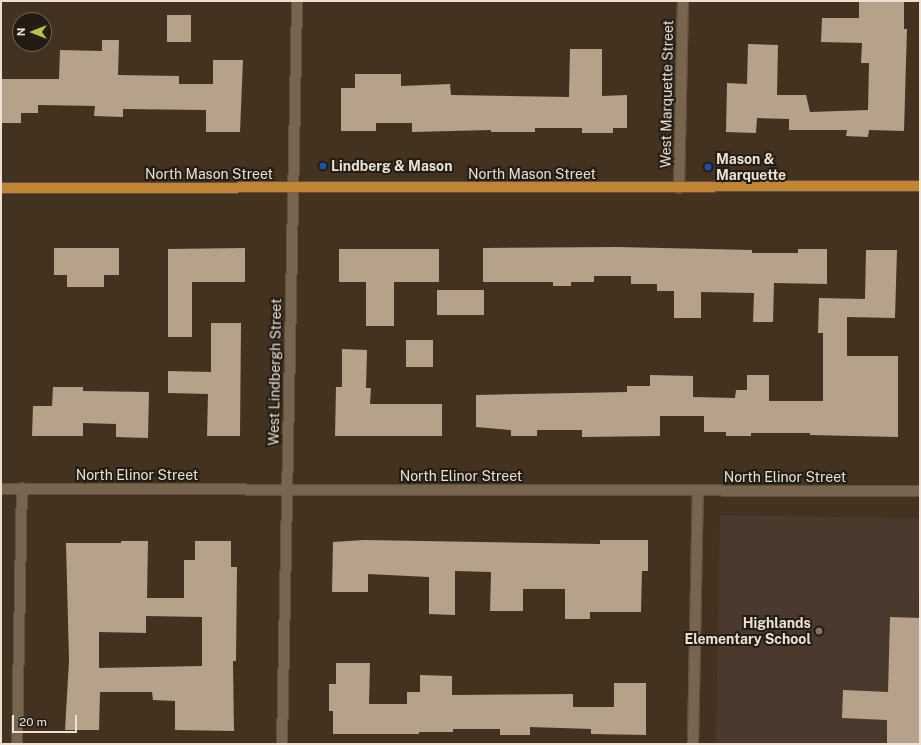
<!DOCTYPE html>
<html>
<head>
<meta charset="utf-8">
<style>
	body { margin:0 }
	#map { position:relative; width:921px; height:745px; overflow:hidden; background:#43321f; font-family:"Public Sans",sans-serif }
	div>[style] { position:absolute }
	.education>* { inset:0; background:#493a2d; transform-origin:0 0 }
	.building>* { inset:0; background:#b6a18b; transform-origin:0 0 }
	.roads { filter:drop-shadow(1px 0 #605140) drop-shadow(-1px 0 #605140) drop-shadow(0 1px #605140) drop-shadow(0 -1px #605140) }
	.minor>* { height:10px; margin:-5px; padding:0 5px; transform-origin:5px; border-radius:5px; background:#786550 }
	.major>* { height:10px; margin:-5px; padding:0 5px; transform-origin:5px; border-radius:5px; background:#c08533 }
	.dots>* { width:11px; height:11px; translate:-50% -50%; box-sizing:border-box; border:2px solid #231c13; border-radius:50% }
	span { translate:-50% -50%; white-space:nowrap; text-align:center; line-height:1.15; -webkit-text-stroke:4px #231c13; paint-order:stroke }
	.street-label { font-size:14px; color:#ece1d5 }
	.poi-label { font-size:14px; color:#ece1d5; font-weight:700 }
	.left { translate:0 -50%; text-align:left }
	.right { translate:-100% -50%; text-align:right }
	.frame { position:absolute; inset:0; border:2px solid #ece1d5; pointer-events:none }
	.north { position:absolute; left:12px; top:12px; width:40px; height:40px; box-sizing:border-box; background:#231c13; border:1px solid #736b61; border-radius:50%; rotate:270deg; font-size:11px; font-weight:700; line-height:16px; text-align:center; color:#ece1d5 }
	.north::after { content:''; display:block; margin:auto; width:14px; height:18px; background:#bbc044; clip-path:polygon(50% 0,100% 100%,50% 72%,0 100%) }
	.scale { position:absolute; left:12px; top:715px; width:65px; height:18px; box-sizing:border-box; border:2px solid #ece1d5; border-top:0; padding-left:5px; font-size:12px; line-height:14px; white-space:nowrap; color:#ece1d5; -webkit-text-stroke:3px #231c13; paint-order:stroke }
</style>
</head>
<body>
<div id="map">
	<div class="education">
		<i style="left:720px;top:515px;width:200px;height:229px;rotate:1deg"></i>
	</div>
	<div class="building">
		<i style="clip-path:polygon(859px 1px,904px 1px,904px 29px,907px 29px,904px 131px,869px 130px,868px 137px,846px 136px,847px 130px,789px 130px,789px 119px,757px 118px,756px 133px,726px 132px,727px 83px,747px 84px,748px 44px,778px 45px,777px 95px,806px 95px,810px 112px,868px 110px,869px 63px,861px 63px,862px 43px,821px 42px,822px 18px,859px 18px)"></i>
		<i style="left:167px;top:15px;width:24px;height:27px"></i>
		<i style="clip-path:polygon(102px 40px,119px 40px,118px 75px,179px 76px,179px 84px,213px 84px,213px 60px,243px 60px,240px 132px,206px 132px,206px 110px,123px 109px,123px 117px,94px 116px,95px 106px,38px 105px,38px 113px,21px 113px,21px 123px,1px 123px,1px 79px,59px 79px,60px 50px,102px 51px)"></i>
		<i style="clip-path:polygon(570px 49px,602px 49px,602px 96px,627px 95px,627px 128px,613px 128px,613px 133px,582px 133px,582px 128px,535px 128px,535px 132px,491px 132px,491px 130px,412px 132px,412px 123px,376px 123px,376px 131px,341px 131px,341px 88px,355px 88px,355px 74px,401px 74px,401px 86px,450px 84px,451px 95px,569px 97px)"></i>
		<i style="clip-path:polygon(617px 247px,752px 250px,752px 253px,798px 253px,798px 249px,827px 249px,827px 284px,774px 283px,773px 322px,753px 322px,754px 293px,701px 292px,701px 318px,674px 318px,674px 291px,657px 291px,657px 284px,631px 284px,631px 276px,594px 276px,594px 282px,571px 282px,571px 286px,553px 286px,553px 282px,483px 282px,483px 248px)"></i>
		<i style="clip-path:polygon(54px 248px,119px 248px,119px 275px,104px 275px,104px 287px,67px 287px,67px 275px,54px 275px)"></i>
		<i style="clip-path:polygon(245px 248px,245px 282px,192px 282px,192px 337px,168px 337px,168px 249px)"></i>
		<i style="clip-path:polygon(339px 249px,439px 249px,439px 282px,394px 282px,394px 326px,366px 326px,366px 282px,339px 282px)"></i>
		<i style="clip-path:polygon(866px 250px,897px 250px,895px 318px,847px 317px,847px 356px,898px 356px,898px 437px,810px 435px,810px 433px,751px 433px,751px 436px,726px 436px,726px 432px,704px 432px,704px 416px,660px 416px,660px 436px,582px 437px,582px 430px,537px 430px,537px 436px,511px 436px,511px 430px,476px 427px,476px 395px,627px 392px,627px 386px,650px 386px,650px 375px,693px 376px,693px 397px,735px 398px,736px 390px,747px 390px,747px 375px,769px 375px,769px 401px,823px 401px,823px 333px,818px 333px,819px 298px,865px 299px)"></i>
		<i style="left:437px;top:290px;width:47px;height:25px"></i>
		<i style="clip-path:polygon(211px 323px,241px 323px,240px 436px,207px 436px,208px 394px,168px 393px,168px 371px,211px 372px)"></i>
		<i style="left:406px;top:340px;width:27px;height:27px"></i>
		<i style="clip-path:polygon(342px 349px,367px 350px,366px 388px,371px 388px,370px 404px,442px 404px,442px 436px,335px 436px,336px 387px,342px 387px)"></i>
		<i style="clip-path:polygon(53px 387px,83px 387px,83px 391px,149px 392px,148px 438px,116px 437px,116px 424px,83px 423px,83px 436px,32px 436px,33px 406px,52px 406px)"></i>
		<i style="clip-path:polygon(364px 540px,600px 544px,600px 540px,648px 540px,648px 571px,642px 571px,641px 612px,590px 612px,590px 619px,565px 619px,565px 589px,523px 589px,523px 611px,490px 611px,491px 572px,455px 571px,455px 615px,429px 614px,429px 577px,368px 574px,368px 592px,332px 592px,333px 542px)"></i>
		<i style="clip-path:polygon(evenodd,121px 541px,148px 541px,147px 598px,184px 598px,184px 560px,195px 560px,195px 541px,231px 541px,231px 567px,237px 567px,236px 661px,233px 661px,234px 731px,175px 730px,175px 701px,153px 700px,152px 692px,100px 692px,99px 730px,65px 730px,69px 661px,66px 543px,121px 543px,121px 541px,146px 616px,202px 617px,202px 666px,99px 668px,99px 632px,146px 633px,146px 616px)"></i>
		<i style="clip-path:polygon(890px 617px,920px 618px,920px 744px,887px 744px,887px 720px,842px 718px,843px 690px,888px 692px)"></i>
		<i style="clip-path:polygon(336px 663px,370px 663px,369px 704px,407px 704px,407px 692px,420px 692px,420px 675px,452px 676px,452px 695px,573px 694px,573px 707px,614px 707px,614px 683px,646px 683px,646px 735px,591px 734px,591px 729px,530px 727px,530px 735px,500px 735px,500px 729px,453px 729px,453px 732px,419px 732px,419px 734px,333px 734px,333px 711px,329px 711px,329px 684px,336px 684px)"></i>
	</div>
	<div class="roads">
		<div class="minor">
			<i style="left:679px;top:188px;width:187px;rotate:-88.8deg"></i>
			<i style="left:1px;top:489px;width:919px;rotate:0.12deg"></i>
			<i style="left:17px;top:744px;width:256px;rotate:-88.9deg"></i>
			<i style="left:282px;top:744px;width:743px;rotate:-88.84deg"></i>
			<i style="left:693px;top:744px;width:253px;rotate:-88.9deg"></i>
		</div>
		<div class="major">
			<i style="left:1px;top:188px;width:919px;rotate:-0.12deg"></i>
		</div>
	</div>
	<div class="dots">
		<i style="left:323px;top:166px;background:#1a4fb4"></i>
		<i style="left:708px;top:167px;background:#1a4fb4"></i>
		<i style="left:819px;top:631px;background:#8d6e63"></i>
	</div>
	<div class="street-label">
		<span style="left:667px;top:94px;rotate:-89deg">West Marquette Street</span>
		<span style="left:209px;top:174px">North Mason Street</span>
		<span style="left:532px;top:174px">North Mason Street</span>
		<span style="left:275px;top:372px;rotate:-89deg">West Lindbergh Street</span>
		<span style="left:137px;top:475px">North Elinor Street</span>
		<span style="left:461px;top:476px">North Elinor Street</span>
		<span style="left:785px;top:477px">North Elinor Street</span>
	</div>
	<div class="poi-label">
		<span class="left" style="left:716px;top:167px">Mason &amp;<br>Marquette</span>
		<span class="left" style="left:331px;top:166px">Lindberg &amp; Mason</span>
		<span class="right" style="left:811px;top:631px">Highlands<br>Elementary School</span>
	</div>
	<div class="frame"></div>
	<div class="north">N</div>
	<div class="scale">20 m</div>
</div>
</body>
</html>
